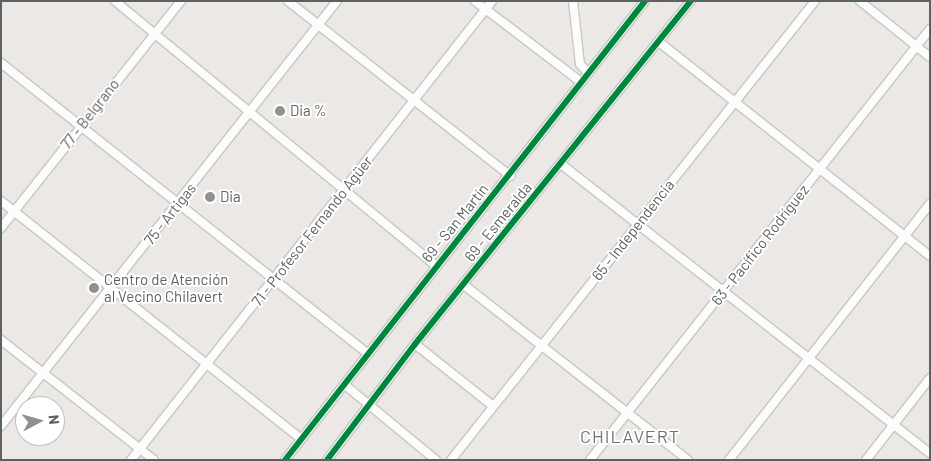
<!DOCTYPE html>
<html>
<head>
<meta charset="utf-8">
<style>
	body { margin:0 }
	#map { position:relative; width:931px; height:461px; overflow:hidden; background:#ebe8e6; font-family:Barlow,sans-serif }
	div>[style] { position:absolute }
	.roads { filter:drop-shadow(1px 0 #c7c7c6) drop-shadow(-1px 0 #c7c7c6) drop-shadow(0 1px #c7c7c6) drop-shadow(0 -1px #c7c7c6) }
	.minor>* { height:8px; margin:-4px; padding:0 4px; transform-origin:4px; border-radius:4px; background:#fcfcfb }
	.rail>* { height:2px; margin-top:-1px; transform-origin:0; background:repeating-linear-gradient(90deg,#e1e1e1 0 1px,transparent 0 7px) }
	.cycleway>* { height:6px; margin:-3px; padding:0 3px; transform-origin:3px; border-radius:3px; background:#00873e }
	.dots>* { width:14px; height:14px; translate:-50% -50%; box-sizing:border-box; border:2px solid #fff; border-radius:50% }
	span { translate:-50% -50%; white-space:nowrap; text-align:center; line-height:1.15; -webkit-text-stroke:4px #fff; paint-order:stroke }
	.poi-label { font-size:15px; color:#5b6264 }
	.left { translate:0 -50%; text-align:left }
	.street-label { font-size:15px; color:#5b6264 }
	.quarter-label { font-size:18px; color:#6c7476; letter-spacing:1px }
	.frame { position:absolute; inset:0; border:2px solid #5b6264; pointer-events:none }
	.north { position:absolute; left:15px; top:396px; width:50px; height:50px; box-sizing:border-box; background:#fff; border:1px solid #bdc0c1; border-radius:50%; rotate:84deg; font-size:14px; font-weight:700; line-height:20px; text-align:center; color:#5b6264 }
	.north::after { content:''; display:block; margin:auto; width:18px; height:22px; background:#8d9192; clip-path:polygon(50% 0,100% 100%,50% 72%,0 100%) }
</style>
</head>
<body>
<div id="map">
	<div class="roads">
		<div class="minor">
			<i style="left:115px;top:1px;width:416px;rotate:39.5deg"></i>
			<i style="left:288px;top:1px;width:283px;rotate:38.2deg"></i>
			<i style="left:475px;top:1px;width:133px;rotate:37.4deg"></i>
			<i style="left:573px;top:1px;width:63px;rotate:83.7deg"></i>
			<i style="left:580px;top:64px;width:12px;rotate:48deg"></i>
			<i style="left:860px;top:1px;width:90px;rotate:38.7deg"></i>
			<i style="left:659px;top:42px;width:345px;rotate:38.3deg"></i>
			<i style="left:1px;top:63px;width:468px;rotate:38.4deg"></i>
			<i style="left:561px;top:164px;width:469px;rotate:38.1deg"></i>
			<i style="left:1px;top:201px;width:383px;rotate:38.4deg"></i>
			<i style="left:1px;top:228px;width:290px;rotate:-51.6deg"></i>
			<i style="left:464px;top:285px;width:284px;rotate:38deg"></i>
			<i style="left:1px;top:340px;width:194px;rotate:38.1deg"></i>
			<i style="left:415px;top:344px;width:100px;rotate:38.5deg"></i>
			<i style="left:345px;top:385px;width:118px;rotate:39.5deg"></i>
			<i style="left:1px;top:426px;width:542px;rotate:-51.67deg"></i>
			<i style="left:131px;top:460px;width:584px;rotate:-51.82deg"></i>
			<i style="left:285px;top:460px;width:583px;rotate:-51.89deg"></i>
			<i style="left:327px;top:460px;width:146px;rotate:-52.8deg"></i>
			<i style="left:415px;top:344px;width:440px;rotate:-51.2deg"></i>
			<i style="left:451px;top:460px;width:586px;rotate:-51.58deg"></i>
			<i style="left:590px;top:460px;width:549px;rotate:-51.73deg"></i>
			<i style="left:729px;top:460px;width:325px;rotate:-51.9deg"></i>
			<i style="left:866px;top:460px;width:104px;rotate:-52deg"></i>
		</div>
	</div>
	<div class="rail">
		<i style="left:300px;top:460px;width:584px;rotate:-51.82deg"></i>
	</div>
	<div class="cycleway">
		<i style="left:285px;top:460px;width:583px;rotate:-51.89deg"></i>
		<i style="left:327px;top:460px;width:146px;rotate:-52.8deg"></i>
		<i style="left:415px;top:344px;width:440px;rotate:-51.2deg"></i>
	</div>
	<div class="dots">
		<i style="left:280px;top:111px;background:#8d9192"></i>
		<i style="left:210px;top:197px;background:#8d9192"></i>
		<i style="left:94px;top:288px;background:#8d9192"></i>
	</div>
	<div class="poi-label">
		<span class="left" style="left:290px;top:111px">Dia %</span>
		<span class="left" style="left:220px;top:197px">Dia</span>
		<span class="left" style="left:104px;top:288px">Centro de Atención<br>al Vecino Chilavert</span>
	</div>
	<div class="street-label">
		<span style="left:90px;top:114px;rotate:-52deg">77 - Belgrano</span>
		<span style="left:170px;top:214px;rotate:-52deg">75 - Artigas</span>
		<span style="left:498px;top:222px;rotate:-51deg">69 - Esmeralda</span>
		<span style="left:455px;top:223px;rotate:-51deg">69 - San Martín</span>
		<span style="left:633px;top:230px;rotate:-52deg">65 - Independencia</span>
		<span style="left:312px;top:231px;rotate:-52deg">71 - Profesor Fernando Agüer</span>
		<span style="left:760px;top:245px;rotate:-52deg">63 - Pacífico Rodríguez</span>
	</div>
	<div class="quarter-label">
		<span style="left:630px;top:436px">CHILAVERT</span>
	</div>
	<div class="frame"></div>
	<div class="north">N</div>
</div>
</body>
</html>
